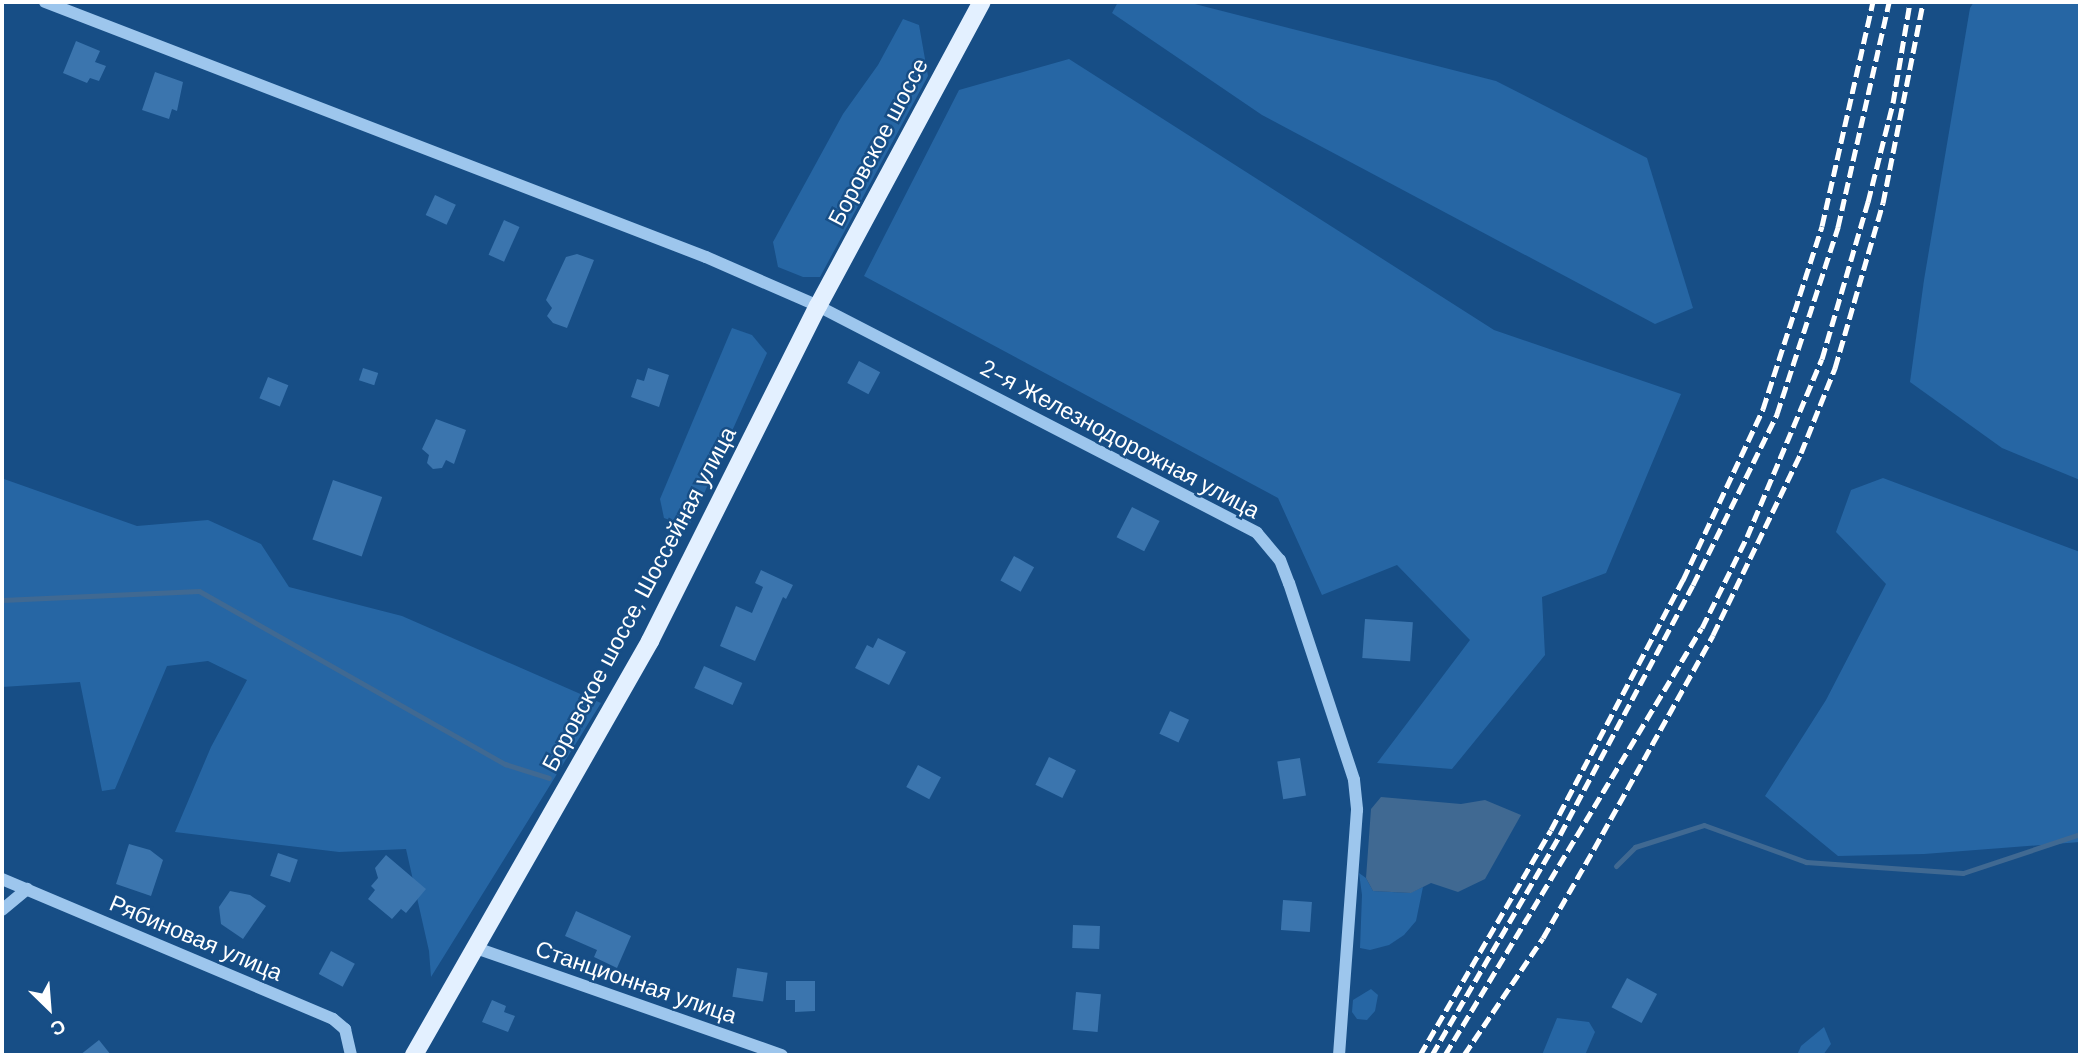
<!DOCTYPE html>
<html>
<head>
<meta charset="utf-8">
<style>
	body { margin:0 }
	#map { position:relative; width:2082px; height:1057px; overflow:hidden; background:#174e86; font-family:"DM Sans",sans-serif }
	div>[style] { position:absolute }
	.green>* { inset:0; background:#2666a4 }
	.water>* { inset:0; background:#406992 }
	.stream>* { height:5px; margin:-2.5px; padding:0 2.5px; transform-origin:2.5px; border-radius:2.5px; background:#406992 }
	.building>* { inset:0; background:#3b75ae; transform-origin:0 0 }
	.minor>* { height:12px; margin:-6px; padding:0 6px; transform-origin:6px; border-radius:6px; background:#9dc6ed }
	.major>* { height:18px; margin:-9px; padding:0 9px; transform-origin:9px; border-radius:9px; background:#e3f0ff }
	.rail>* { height:5px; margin-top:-2.5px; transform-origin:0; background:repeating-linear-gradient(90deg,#fff 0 12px,transparent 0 17px) }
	span { translate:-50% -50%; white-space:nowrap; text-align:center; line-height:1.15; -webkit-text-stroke:5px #174e86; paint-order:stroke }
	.street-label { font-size:23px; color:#fff }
	.frame { position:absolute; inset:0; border:4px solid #fff; pointer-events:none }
	.north { position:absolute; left:14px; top:973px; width:70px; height:70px; -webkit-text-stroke:5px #174e86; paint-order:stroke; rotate:155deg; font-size:19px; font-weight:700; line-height:28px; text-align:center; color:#fff }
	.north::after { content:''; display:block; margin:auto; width:24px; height:32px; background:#fff; clip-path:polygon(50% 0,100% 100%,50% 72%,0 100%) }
</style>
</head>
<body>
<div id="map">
	<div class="green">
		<i style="clip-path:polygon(1118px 2px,1187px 2px,1496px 81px,1647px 158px,1693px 308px,1655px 324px,1262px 115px,1112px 13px)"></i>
		<i style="clip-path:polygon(1974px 2px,2080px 2px,2080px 480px,2002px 448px,1910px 382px,1924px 280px,1970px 8px)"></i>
		<i style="clip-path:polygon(903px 19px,919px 25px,928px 76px,820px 277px,803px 277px,778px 267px,773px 242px,843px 114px,878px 65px)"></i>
		<i style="clip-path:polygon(1069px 59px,1494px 330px,1681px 394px,1606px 573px,1542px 597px,1545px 655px,1452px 769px,1377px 763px,1470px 640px,1397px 565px,1322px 595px,1278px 498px,864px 276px,959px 90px)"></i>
		<i style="clip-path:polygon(732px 328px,752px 335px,767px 353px,689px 527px,664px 518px,660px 499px)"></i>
		<i style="clip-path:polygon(2px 471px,4px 479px,137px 526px,208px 520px,261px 544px,289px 587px,402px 616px,601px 703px,431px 977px,429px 951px,406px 849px,339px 852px,175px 832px,211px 747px,247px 680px,208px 661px,167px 666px,115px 789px,102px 791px,80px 682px,2px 687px)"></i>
		<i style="clip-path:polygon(1883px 478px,2080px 552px,2080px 842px,1924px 854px,1838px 856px,1765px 796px,1826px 700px,1886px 584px,1836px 532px,1851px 490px)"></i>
		<i style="clip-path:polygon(1359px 873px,1366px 878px,1373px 891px,1410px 893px,1423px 887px,1416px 921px,1404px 935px,1389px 945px,1370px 950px,1360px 948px,1362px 895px)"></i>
		<i style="clip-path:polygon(1371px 989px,1378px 995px,1375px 1011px,1367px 1020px,1357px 1019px,1352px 1012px,1353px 1000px)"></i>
		<i style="clip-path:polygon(1557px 1018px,1589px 1022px,1595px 1032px,1585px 1055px,1542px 1055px)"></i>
		<i style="clip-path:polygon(1824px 1027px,1831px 1044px,1823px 1055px,1797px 1055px,1801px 1046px)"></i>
	</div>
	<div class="water">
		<i style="clip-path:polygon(1381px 797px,1461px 804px,1485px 800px,1521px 815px,1485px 879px,1458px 892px,1431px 883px,1411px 893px,1373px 891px,1366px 878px,1371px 809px)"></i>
	</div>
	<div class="stream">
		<i style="left:2px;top:600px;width:197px;rotate:-2.6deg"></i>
		<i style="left:199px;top:591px;width:352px;rotate:29.5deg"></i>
		<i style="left:505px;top:764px;width:46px;rotate:17.7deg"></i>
		<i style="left:1616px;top:866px;width:27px;rotate:-45deg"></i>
		<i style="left:1635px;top:847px;width:72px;rotate:-17.7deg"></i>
		<i style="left:1704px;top:825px;width:109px;rotate:19.9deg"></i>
		<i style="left:1806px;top:862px;width:157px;rotate:4deg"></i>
		<i style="left:1963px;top:873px;width:123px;rotate:-18.4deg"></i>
	</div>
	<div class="building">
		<i style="clip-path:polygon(76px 41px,100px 51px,95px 62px,106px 66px,99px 81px,90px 78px,87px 83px,63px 73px)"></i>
		<i style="clip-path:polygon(155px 72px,183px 82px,177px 111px,172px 109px,169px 119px,142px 110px)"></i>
		<i style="left:435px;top:195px;width:23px;height:22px;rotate:25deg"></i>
		<i style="left:504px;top:220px;width:17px;height:38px;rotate:24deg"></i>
		<i style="clip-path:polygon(577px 254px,594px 260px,567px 328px,553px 323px,547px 316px,552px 308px,546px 300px,566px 257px)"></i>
		<i style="left:859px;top:361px;width:24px;height:25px;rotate:28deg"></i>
		<i style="left:363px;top:368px;width:16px;height:13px;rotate:18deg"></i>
		<i style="clip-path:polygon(648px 368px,669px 375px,659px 407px,631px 397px,637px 379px,644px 381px)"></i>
		<i style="left:268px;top:377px;width:22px;height:23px;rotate:22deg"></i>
		<i style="clip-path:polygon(436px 419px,466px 430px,454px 464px,446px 460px,442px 468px,433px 469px,427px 463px,429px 455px,422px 449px)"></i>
		<i style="left:333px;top:480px;width:52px;height:63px;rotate:19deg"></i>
		<i style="left:1132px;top:507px;width:31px;height:34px;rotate:27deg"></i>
		<i style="left:1014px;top:556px;width:23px;height:28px;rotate:29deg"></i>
		<i style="clip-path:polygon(761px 570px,793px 585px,786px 599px,783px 597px,755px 661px,720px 646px,736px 606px,752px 613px,763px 587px,755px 583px)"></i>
		<i style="left:1365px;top:619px;width:48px;height:39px;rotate:4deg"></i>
		<i style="clip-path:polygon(878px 638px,906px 652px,889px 685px,855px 668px,867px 645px,873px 648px)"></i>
		<i style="left:704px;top:666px;width:42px;height:24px;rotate:24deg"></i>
		<i style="left:1170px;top:711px;width:21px;height:25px;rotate:25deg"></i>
		<i style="left:1049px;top:757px;width:30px;height:31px;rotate:26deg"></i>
		<i style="left:1300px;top:758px;width:38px;height:23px;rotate:81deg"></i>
		<i style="left:918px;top:765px;width:26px;height:25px;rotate:28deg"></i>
		<i style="clip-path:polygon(129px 844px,150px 850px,163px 860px,151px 896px,116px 884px)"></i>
		<i style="left:278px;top:853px;width:21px;height:24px;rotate:19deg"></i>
		<i style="clip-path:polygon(386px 855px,426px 889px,406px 913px,401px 909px,392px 919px,368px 899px,375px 890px,371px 886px,378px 878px,375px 868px)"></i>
		<i style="clip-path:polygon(230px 891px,250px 895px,266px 906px,243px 939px,221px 924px,219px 907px)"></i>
		<i style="left:1283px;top:900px;width:29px;height:30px;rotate:4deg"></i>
		<i style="clip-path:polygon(576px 911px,631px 936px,617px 968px,594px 957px,597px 950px,565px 936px)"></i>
		<i style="left:1073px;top:925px;width:27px;height:23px;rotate:2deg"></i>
		<i style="left:331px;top:951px;width:27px;height:26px;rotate:28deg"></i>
		<i style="left:737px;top:968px;width:31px;height:29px;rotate:9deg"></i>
		<i style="left:1627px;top:978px;width:34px;height:33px;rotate:28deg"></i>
		<i style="clip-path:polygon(786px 981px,815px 981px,815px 1011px,795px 1012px,795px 1000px,786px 1000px)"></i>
		<i style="left:1076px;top:992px;width:25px;height:38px;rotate:5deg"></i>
		<i style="clip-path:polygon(492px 1000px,506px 1006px,504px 1012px,515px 1016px,508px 1032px,482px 1022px)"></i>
		<i style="clip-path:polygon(99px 1040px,111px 1055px,80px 1055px)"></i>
	</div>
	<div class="minor">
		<i style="left:45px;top:2px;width:708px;rotate:21.1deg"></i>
		<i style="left:706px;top:257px;width:122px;rotate:23.6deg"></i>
		<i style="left:818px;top:306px;width:494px;rotate:27.3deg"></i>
		<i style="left:1257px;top:533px;width:35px;rotate:50deg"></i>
		<i style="left:1280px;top:560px;width:25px;rotate:69deg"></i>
		<i style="left:1289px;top:583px;width:207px;rotate:71.7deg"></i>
		<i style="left:1354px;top:780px;width:30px;rotate:84deg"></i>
		<i style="left:1357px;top:810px;width:246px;rotate:94.2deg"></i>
		<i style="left:2px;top:879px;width:359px;rotate:22.9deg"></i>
		<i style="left:333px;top:1019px;width:16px;rotate:40deg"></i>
		<i style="left:345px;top:1029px;width:27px;rotate:77deg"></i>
		<i style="left:2px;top:910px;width:33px;rotate:-40deg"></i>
		<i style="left:476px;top:948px;width:324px;rotate:19.3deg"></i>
	</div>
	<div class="major">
		<i style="left:414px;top:1055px;width:477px;rotate:-60.3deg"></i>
		<i style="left:650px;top:641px;width:375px;rotate:-63.4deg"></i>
		<i style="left:818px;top:306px;width:345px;rotate:-61.7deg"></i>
	</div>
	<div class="rail">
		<i style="left:1420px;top:1055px;width:260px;rotate:-59.8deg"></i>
		<i style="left:1551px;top:830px;width:283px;rotate:-62.2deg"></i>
		<i style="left:1683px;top:580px;width:189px;rotate:-64.9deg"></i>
		<i style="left:1763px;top:409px;width:192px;rotate:-72.1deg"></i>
		<i style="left:1822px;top:226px;width:230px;rotate:-77.2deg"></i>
		<i style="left:1432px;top:1055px;width:255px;rotate:-59.8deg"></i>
		<i style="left:1560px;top:835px;width:283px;rotate:-62deg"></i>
		<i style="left:1693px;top:585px;width:191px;rotate:-63.8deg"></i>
		<i style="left:1777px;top:414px;width:197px;rotate:-71.9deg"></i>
		<i style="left:1838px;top:227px;width:231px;rotate:-77.2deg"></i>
		<i style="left:1445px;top:1055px;width:498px;rotate:-59deg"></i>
		<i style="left:1702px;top:628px;width:102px;rotate:-63.7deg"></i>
		<i style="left:1747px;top:537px;width:193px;rotate:-67.2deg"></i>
		<i style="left:1822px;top:359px;width:164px;rotate:-73.7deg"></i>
		<i style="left:1868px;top:202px;width:102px;rotate:-75.8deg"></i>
		<i style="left:1893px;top:103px;width:102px;rotate:-80.4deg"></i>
		<i style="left:1464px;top:1055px;width:141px;rotate:-56deg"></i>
		<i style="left:1543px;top:938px;width:103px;rotate:-60.2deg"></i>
		<i style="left:1594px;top:849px;width:245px;rotate:-60.9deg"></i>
		<i style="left:1713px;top:635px;width:202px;rotate:-64.2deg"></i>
		<i style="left:1801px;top:453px;width:92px;rotate:-68.2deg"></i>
		<i style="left:1835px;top:368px;width:172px;rotate:-73.8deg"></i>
		<i style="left:1883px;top:203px;width:205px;rotate:-78.7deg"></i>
	</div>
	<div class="street-label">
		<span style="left:878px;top:142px;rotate:-62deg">Боровское шоссе</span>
		<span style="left:1120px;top:439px;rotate:28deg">2-я Железнодорожная улица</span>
		<span style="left:639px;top:599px;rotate:-62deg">Боровское шоссе, Шоссейная улица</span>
		<span style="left:196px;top:938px;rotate:23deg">Рябиновая улица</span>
		<span style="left:636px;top:982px;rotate:19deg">Станционная улица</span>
	</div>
	<div class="frame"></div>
	<div class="north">С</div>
</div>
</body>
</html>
